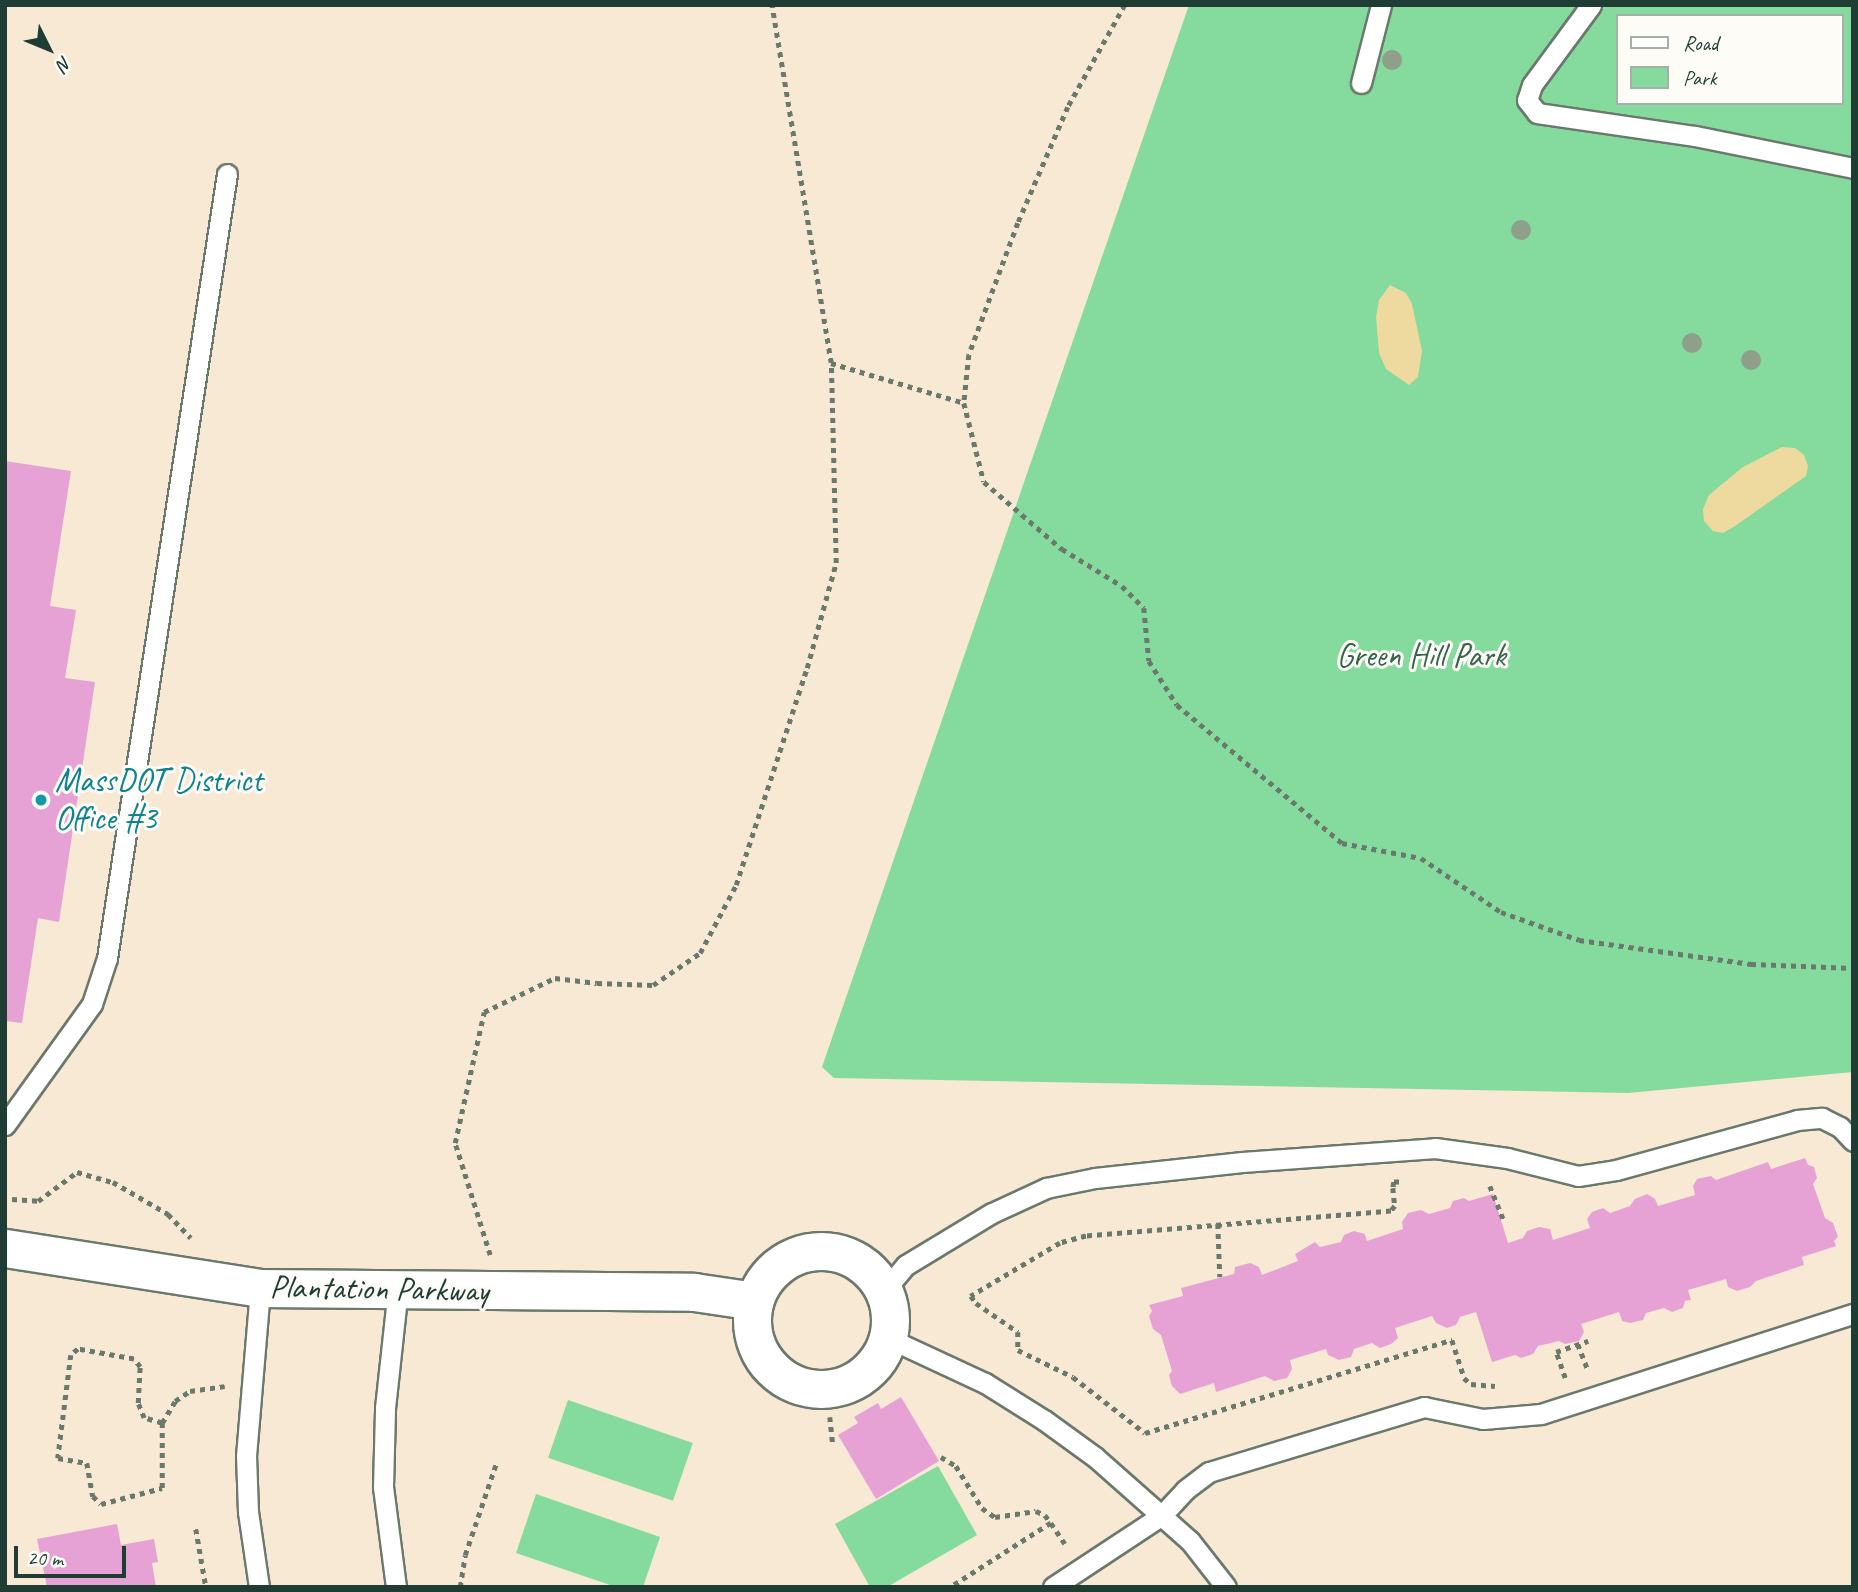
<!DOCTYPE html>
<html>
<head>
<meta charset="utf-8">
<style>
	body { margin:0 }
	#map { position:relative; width:1858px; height:1592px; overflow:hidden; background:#f7e9d4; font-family:Caveat,sans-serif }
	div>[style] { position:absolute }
	.green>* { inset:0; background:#85da9d; transform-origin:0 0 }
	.sand>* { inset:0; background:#eeda9e }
	.building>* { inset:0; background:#e7a2d5 }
	.path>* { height:4.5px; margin-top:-2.25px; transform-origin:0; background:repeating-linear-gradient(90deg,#6b796c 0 5px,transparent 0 10px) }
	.roads { filter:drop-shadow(2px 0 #6b796c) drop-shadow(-2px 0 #6b796c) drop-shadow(0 2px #6b796c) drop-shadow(0 -2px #6b796c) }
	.service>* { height:19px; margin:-9.5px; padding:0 9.5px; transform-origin:9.5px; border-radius:9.5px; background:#fff }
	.minor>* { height:37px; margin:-18.5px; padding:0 18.5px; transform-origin:18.5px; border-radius:18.5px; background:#fff }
	.minor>.ring { margin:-18.5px; padding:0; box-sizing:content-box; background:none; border:37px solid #fff; border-radius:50% }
	.trees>* { width:20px; height:20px; margin:-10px; border-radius:50%; background:#8ea08a }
	.dots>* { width:19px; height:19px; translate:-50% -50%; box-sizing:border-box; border:4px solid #fdfcf7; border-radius:50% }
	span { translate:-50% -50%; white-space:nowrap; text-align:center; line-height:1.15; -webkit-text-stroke:6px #fdfcf7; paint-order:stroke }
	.park-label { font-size:33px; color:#38644e }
	.culture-label { font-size:33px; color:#0d838f }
	.left { translate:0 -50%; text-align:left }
	.street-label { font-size:33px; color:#1f3d34 }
	.frame { position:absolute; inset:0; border:7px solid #1f3d34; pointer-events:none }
	.legend { position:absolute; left:1616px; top:14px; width:228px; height:91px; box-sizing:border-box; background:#fdfcf7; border:2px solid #a4b0a9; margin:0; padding:9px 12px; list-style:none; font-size:21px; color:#1f3d34 }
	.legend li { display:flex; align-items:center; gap:14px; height:35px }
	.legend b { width:35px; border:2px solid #a4b0a9 }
	.north { position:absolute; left:14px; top:14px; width:70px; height:70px; -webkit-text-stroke:5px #fdfcf7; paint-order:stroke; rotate:133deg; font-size:19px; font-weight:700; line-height:28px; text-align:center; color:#1f3d34 }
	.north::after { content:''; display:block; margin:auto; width:24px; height:32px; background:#1f3d34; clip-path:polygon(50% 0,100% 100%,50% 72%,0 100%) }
	.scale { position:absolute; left:14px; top:1546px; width:112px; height:32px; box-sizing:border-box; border:4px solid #1f3d34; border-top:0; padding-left:9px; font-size:21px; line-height:24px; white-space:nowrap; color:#1f3d34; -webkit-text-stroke:5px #fdfcf7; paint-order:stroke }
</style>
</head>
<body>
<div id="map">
	<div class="green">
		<i style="clip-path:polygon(evenodd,1189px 5px,1853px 5px,1853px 1072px,1628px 1093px,834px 1078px,822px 1067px,1189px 5px,1618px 16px,1842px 16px,1842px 103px,1618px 103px,1618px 16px)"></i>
		<i style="left:568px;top:1400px;width:132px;height:61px;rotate:19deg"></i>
		<i style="clip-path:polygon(938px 1466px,977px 1535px,887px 1587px,870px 1587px,835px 1524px)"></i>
		<i style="clip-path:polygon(536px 1494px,660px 1537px,643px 1587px,616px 1587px,516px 1553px)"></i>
	</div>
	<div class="sand">
		<i style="clip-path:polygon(1390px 285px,1406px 293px,1412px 304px,1422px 351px,1418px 377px,1409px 385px,1386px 369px,1379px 353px,1376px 317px,1379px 300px)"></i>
		<i style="clip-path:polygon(1782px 447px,1795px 448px,1804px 455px,1808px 466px,1806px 476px,1735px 526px,1723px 533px,1713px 531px,1704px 521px,1703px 509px,1709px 495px,1743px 467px)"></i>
	</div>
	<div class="building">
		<i style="clip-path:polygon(5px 461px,71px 471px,50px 606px,76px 610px,65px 678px,95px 682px,59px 922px,38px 918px,22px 1023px,5px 1021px)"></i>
		<i style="clip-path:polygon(1805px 1158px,1808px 1165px,1814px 1167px,1817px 1178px,1813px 1184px,1825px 1218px,1833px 1223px,1838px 1237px,1834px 1241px,1836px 1246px,1802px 1257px,1804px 1265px,1756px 1281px,1750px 1287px,1737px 1291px,1728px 1287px,1726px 1279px,1688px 1290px,1691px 1300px,1685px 1301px,1683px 1308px,1672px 1312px,1664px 1308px,1646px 1313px,1643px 1320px,1630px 1323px,1622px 1321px,1619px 1312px,1581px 1324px,1584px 1332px,1579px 1341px,1565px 1344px,1559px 1341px,1538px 1346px,1533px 1354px,1521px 1358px,1515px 1355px,1492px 1362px,1476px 1312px,1460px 1317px,1456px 1325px,1447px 1328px,1436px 1323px,1432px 1316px,1395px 1328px,1398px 1338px,1391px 1344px,1380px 1348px,1372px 1343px,1354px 1349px,1351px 1357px,1339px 1360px,1328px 1355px,1326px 1349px,1290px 1360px,1292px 1369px,1287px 1378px,1274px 1381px,1265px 1376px,1216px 1392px,1214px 1383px,1180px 1394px,1172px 1386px,1169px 1375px,1172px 1371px,1161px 1335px,1153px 1329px,1149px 1316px,1152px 1311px,1149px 1305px,1183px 1296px,1181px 1288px,1234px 1274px,1235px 1267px,1250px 1263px,1259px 1267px,1262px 1275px,1298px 1261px,1295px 1254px,1315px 1242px,1320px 1247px,1341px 1242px,1344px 1235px,1354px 1231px,1365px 1234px,1367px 1241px,1403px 1229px,1402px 1222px,1408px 1213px,1421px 1210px,1429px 1214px,1450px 1208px,1453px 1201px,1464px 1198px,1469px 1201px,1493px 1194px,1508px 1243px,1523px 1238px,1527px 1231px,1539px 1227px,1550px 1229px,1553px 1240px,1590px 1228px,1587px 1219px,1592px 1212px,1603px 1208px,1610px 1213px,1630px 1206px,1635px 1199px,1647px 1194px,1655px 1199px,1658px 1206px,1695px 1195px,1693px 1186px,1697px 1179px,1711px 1176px,1716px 1180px,1768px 1162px,1771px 1169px)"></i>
		<i style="clip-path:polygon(901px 1397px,939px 1461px,876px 1499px,838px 1435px,858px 1423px,854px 1417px,878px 1403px,881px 1409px)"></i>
		<i style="clip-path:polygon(117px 1524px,121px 1545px,154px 1539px,158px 1562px,152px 1563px,156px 1587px,47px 1587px,37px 1539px)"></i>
	</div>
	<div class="path">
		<i style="left:1125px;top:5px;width:117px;rotate:119.2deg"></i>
		<i style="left:1068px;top:107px;width:126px;rotate:113.3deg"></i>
		<i style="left:1018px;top:223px;width:141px;rotate:110.4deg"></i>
		<i style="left:969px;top:355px;width:48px;rotate:95.9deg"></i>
		<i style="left:964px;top:403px;width:81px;rotate:75.8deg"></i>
		<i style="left:984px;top:482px;width:103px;rotate:40.7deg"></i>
		<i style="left:1062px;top:549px;width:70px;rotate:31.7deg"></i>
		<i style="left:1122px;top:586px;width:31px;rotate:45deg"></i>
		<i style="left:1144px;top:608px;width:53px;rotate:84.6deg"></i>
		<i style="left:1149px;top:661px;width:52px;rotate:57.5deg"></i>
		<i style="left:1177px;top:705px;width:215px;rotate:39.9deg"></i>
		<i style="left:1342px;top:843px;width:80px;rotate:10.8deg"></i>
		<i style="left:1421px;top:858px;width:97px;rotate:34deg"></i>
		<i style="left:1501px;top:912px;width:83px;rotate:19.7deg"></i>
		<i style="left:1579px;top:940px;width:174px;rotate:7.9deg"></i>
		<i style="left:1751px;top:964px;width:102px;rotate:2.2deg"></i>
		<i style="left:831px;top:363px;width:139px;rotate:16.7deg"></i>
		<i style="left:1399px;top:1182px;width:5px;rotate:180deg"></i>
		<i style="left:1394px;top:1182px;width:6px;rotate:99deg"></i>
		<i style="left:1393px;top:1188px;width:18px;rotate:84deg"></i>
		<i style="left:1395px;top:1206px;width:6px;rotate:129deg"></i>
		<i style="left:1391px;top:1211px;width:306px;rotate:175.3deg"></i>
		<i style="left:1086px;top:1236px;width:27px;rotate:165deg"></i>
		<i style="left:1060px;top:1243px;width:104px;rotate:149.2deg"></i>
		<i style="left:971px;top:1296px;width:9px;rotate:54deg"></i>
		<i style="left:976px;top:1303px;width:51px;rotate:34.6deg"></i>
		<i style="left:1018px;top:1332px;width:18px;rotate:90deg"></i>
		<i style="left:1018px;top:1350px;width:61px;rotate:26.1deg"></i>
		<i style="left:1073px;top:1377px;width:91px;rotate:37.9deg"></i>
		<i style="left:1145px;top:1433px;width:321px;rotate:-16.9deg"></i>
		<i style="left:1452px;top:1340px;width:40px;rotate:72deg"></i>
		<i style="left:1464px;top:1378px;width:9px;rotate:41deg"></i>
		<i style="left:1471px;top:1384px;width:24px;rotate:5deg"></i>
		<i style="left:1490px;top:1186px;width:38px;rotate:68deg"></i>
		<i style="left:12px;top:1199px;width:26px;rotate:4deg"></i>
		<i style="left:38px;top:1201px;width:49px;rotate:-36.6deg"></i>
		<i style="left:77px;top:1172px;width:37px;rotate:16deg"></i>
		<i style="left:113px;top:1182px;width:64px;rotate:30.2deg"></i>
		<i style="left:168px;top:1214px;width:33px;rotate:46deg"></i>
		<i style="left:1218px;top:1224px;width:53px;rotate:87.8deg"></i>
		<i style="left:490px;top:1255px;width:117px;rotate:-107.4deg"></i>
		<i style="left:455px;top:1143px;width:134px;rotate:-77.5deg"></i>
		<i style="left:484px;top:1012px;width:79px;rotate:-25.6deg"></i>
		<i style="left:555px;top:978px;width:42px;rotate:6.8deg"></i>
		<i style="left:597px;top:983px;width:56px;rotate:2deg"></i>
		<i style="left:653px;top:985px;width:57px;rotate:-34.2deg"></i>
		<i style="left:700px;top:953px;width:77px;rotate:-62.1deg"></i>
		<i style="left:736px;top:885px;width:228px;rotate:-71.9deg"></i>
		<i style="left:807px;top:668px;width:109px;rotate:-74.6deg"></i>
		<i style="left:836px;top:563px;width:200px;rotate:-91.4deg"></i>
		<i style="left:831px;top:363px;width:363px;rotate:-99.4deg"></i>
		<i style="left:1578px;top:1344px;width:28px;rotate:69deg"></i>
		<i style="left:1565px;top:1378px;width:28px;rotate:-109deg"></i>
		<i style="left:1556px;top:1352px;width:34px;rotate:-19deg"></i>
		<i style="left:830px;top:1417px;width:29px;rotate:84deg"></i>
		<i style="left:162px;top:1423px;width:19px;rotate:-164deg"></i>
		<i style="left:144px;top:1418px;width:16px;rotate:-112deg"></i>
		<i style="left:138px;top:1403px;width:36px;rotate:-87deg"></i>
		<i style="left:140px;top:1367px;width:10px;rotate:-127deg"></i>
		<i style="left:134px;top:1359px;width:57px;rotate:-169.9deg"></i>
		<i style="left:78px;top:1349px;width:9px;rotate:139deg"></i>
		<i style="left:71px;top:1355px;width:104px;rotate:97.2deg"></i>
		<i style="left:58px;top:1458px;width:29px;rotate:10deg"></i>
		<i style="left:87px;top:1463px;width:34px;rotate:80deg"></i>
		<i style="left:93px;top:1496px;width:11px;rotate:45deg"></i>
		<i style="left:101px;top:1504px;width:63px;rotate:-14.7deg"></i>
		<i style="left:162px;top:1488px;width:65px;rotate:-90deg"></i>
		<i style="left:162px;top:1423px;width:26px;rotate:-59deg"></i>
		<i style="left:175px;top:1401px;width:18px;rotate:-34deg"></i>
		<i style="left:190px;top:1391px;width:35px;rotate:-8deg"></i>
		<i style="left:941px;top:1457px;width:17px;rotate:31deg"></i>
		<i style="left:956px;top:1466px;width:49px;rotate:58.2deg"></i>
		<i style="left:982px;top:1508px;width:16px;rotate:35deg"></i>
		<i style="left:995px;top:1517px;width:41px;rotate:-8.3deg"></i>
		<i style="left:1036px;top:1511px;width:10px;rotate:24deg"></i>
		<i style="left:1045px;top:1515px;width:10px;rotate:53deg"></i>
		<i style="left:1051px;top:1523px;width:119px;rotate:147.4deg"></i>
		<i style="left:1051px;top:1523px;width:25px;rotate:56deg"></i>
		<i style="left:196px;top:1529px;width:59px;rotate:80.2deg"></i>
		<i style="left:460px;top:1587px;width:32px;rotate:-81deg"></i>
		<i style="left:465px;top:1555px;width:96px;rotate:-71.2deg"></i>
	</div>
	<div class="roads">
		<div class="service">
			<i style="left:1591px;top:5px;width:99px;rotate:126.4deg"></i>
			<i style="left:1532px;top:85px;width:16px;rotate:108deg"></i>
			<i style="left:1527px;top:100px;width:16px;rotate:52deg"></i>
			<i style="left:1537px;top:113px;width:160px;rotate:8.3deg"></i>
			<i style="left:1695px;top:136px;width:161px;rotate:11.4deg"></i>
			<i style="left:1361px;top:83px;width:81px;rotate:-75.6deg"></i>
			<i style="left:5px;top:1125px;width:149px;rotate:-54.3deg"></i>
			<i style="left:92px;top:1004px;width:48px;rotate:-71.9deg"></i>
			<i style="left:107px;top:958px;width:793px;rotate:-81.3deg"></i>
			<i style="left:884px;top:1291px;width:34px;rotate:-50deg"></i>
			<i style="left:906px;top:1265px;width:100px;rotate:-31.2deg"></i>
			<i style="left:992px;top:1213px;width:60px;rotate:-24.8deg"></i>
			<i style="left:1046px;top:1188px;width:50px;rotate:-11.5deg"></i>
			<i style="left:1095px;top:1178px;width:148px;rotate:-6.2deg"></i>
			<i style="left:1242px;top:1162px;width:194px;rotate:-4.1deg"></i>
			<i style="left:1435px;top:1148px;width:73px;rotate:7.9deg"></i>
			<i style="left:1507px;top:1158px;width:73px;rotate:14.2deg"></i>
			<i style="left:1578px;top:1176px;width:38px;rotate:-9deg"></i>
			<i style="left:1616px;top:1170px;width:188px;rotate:-15.4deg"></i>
			<i style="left:1797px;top:1120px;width:25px;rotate:-5deg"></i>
			<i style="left:1822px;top:1118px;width:20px;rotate:27deg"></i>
			<i style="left:1840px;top:1127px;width:19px;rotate:47deg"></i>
			<i style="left:888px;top:1338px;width:107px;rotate:24.9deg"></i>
			<i style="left:985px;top:1383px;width:70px;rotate:32.1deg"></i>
			<i style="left:1044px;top:1420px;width:63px;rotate:36deg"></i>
			<i style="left:1095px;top:1457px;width:127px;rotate:41.5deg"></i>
			<i style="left:1190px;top:1541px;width:58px;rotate:52deg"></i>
			<i style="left:259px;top:1587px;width:76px;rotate:-98.3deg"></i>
			<i style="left:248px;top:1512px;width:56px;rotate:-92deg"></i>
			<i style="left:246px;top:1456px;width:169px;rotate:-85.2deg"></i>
			<i style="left:396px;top:1587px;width:101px;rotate:-97.4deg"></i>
			<i style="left:383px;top:1487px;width:79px;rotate:-88.5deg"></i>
			<i style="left:385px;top:1408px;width:120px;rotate:-83.8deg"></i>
			<i style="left:1053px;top:1587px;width:131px;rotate:-33.4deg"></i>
			<i style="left:1162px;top:1515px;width:34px;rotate:-47deg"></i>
			<i style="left:1185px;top:1490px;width:30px;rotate:-37deg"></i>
			<i style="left:1209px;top:1472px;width:225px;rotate:-16.8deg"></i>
			<i style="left:1424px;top:1407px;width:60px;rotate:11.5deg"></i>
			<i style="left:1483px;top:1419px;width:58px;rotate:-4.9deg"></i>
			<i style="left:1541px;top:1414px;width:328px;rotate:-17.8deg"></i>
		</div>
		<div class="minor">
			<i style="left:5px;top:1248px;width:258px;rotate:8.9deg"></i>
			<i style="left:260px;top:1288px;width:434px;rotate:0.5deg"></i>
			<i style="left:694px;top:1292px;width:61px;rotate:8.5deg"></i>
			<i class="ring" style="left:752px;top:1251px;width:101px;height:101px"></i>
		</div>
	</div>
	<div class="trees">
		<i style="left:1392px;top:60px"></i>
		<i style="left:1521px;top:230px"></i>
		<i style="left:1692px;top:343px"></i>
		<i style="left:1751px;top:360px"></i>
	</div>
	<div class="dots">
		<i style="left:41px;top:800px;background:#0f9aa8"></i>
	</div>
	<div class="park-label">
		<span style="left:1421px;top:656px">Green Hill Park</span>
	</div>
	<div class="culture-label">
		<span class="left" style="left:55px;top:800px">MassDOT District<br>Office #3</span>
	</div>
	<div class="street-label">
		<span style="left:379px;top:1289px;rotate:1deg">Plantation Parkway</span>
	</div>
	<div class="frame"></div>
	<ul class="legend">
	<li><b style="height:9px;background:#fff"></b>Road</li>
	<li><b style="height:19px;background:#85da9d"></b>Park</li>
	</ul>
	<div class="north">N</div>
	<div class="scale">20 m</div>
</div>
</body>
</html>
